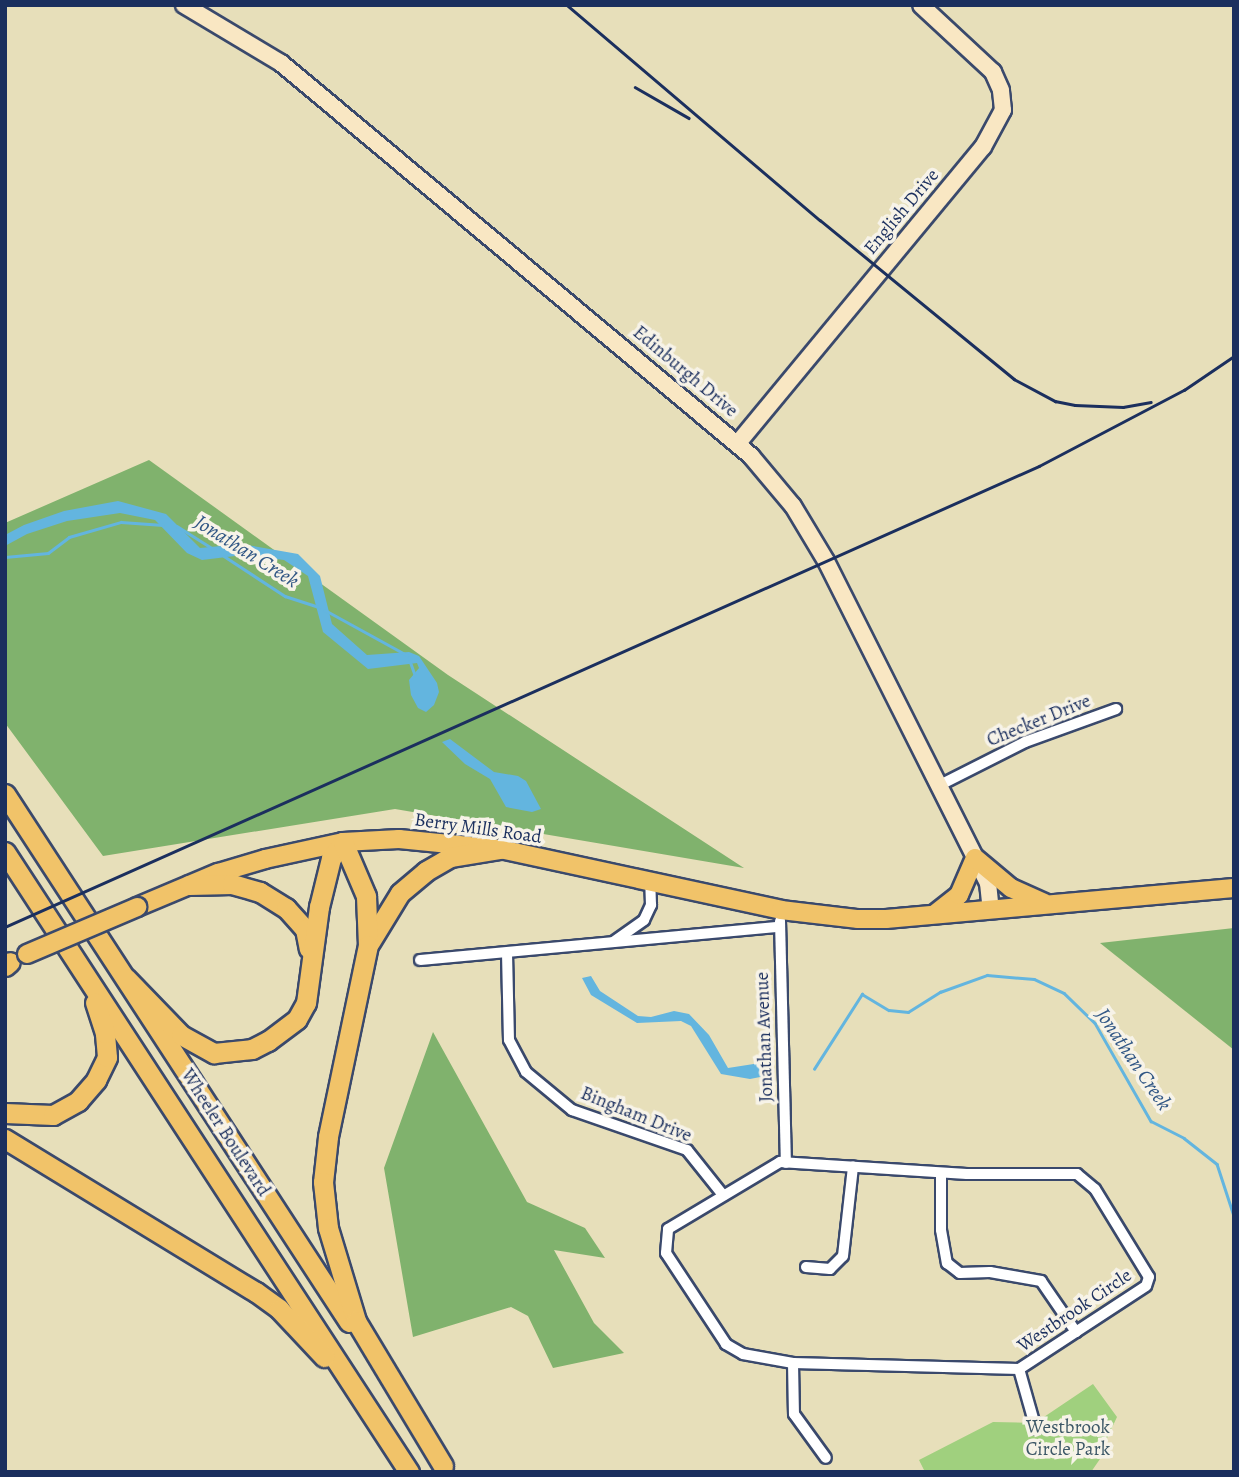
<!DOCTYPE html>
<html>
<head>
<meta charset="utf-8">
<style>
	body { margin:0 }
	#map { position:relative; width:1239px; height:1477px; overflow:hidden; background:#e7dfba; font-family:Alegreya,serif }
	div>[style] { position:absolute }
	.green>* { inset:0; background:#a0d07e }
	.forest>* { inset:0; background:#80b26d }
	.water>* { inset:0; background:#63b5df }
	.stream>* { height:2.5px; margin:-1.25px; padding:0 1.25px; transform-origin:1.25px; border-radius:1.25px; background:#63b5df }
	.roads { filter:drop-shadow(2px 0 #3a496c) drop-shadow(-2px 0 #3a496c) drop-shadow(0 2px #3a496c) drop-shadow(0 -2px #3a496c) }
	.street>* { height:10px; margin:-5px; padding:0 5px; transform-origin:5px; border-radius:5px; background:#fff }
	.secondary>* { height:16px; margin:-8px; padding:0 8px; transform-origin:8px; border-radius:8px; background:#f9e7c3 }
	.primary>* { height:18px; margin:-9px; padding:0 9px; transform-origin:9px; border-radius:9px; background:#f1c369 }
	.highway>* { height:19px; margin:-9.5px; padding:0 9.5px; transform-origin:9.5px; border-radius:9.5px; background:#f1c369 }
	.rail>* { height:2.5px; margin:-1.25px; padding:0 1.25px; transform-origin:1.25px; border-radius:1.25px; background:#1b2f5e }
	.bridges { filter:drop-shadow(2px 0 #3a496c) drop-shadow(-2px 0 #3a496c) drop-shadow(0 2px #3a496c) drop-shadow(0 -2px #3a496c) }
	.primary-bridge>* { height:18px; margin:-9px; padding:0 9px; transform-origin:9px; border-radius:9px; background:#f1c369 }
	span { translate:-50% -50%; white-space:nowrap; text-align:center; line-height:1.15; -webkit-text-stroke:7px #f7f3e8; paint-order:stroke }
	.street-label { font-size:19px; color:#1b2f5e }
	.park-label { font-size:19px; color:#3c5766 }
	.water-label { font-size:21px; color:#315785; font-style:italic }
	.frame { position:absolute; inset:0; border:7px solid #1b2f5e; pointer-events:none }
</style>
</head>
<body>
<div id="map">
	<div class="green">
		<i style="clip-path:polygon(1093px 1384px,1117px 1417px,1100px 1453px,1100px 1459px,1091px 1472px,925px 1472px,919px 1460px,993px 1422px,1035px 1423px)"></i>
	</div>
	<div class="forest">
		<i style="clip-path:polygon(149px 460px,448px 675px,744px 868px,395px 809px,103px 856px,5px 723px,5px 523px)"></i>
		<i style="clip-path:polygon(1234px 928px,1234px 1050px,1100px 943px)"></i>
		<i style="clip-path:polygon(433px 1032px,527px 1202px,585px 1228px,605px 1258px,554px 1250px,594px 1323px,624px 1353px,553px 1368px,528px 1316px,511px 1307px,413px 1337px,384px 1168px)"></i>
	</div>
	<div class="water">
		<i style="clip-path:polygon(118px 501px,166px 514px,200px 548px,242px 544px,298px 554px,320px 576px,332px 624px,367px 655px,409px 652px,419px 656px,437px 683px,439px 692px,434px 705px,426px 712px,418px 708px,411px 695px,409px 680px,419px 668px,417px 663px,368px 669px,323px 632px,308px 576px,284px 560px,243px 555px,202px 560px,187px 553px,155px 520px,120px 513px,67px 521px,27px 534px,5px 546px,5px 535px,24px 525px,64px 511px)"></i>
		<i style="clip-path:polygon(450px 739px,494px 772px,518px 776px,526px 781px,541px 809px,532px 812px,506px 807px,490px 779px,465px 764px,442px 742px)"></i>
		<i style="clip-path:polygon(591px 976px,600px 991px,638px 1016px,651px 1017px,674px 1011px,689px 1014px,709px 1035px,728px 1068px,760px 1063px,771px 1067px,771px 1075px,750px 1079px,721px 1074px,691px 1026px,681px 1021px,637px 1023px,591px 995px,582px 978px)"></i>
	</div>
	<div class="stream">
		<i style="left:177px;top:526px;width:45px;rotate:32.3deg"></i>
		<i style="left:224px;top:556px;width:73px;rotate:33.3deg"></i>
		<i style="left:285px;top:596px;width:36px;rotate:18deg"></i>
		<i style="left:5px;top:557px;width:43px;rotate:-5.3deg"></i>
		<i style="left:48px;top:553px;width:26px;rotate:-37deg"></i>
		<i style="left:69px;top:537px;width:54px;rotate:-16.1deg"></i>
		<i style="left:121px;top:522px;width:42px;rotate:4.1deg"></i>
		<i style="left:325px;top:610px;width:94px;rotate:28.8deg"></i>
		<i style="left:410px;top:661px;width:15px;rotate:70deg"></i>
		<i style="left:814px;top:1069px;width:89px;rotate:-57.4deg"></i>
		<i style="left:862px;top:994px;width:31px;rotate:31deg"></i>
		<i style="left:889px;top:1010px;width:19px;rotate:6deg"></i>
		<i style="left:908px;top:1012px;width:38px;rotate:-32deg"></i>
		<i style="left:940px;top:992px;width:50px;rotate:-19.9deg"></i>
		<i style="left:987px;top:975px;width:47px;rotate:4.9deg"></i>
		<i style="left:1034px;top:979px;width:33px;rotate:25deg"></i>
		<i style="left:1064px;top:993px;width:43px;rotate:44.1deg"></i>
		<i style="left:1095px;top:1023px;width:113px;rotate:60.3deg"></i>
		<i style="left:1151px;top:1121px;width:37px;rotate:27deg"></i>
		<i style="left:1184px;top:1138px;width:42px;rotate:38.2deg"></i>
		<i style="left:1217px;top:1164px;width:55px;rotate:71.9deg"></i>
	</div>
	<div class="roads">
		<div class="street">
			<i style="left:938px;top:786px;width:97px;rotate:-26.8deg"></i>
			<i style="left:1025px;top:742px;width:97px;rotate:-19.9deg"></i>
			<i style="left:780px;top:921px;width:242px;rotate:88.6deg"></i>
			<i style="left:613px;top:942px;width:38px;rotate:-35deg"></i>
			<i style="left:644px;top:920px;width:17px;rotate:-65deg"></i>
			<i style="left:651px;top:905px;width:23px;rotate:-92deg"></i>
			<i style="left:507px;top:953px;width:87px;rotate:88.7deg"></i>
			<i style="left:509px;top:1040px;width:36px;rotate:62deg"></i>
			<i style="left:526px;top:1072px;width:60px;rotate:39.6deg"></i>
			<i style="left:572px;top:1110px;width:122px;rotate:19.2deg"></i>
			<i style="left:687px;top:1150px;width:58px;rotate:51.3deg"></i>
			<i style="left:420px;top:960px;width:361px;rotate:-5.3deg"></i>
			<i style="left:780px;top:1162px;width:187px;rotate:3.7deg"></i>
			<i style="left:967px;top:1174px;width:110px"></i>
			<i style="left:1077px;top:1174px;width:23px;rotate:40deg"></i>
			<i style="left:1095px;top:1189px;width:103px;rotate:58.5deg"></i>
			<i style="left:1149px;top:1277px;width:9px;rotate:108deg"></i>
			<i style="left:1146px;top:1286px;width:152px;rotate:146.8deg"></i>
			<i style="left:1019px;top:1369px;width:226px;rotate:-178.5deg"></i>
			<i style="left:793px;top:1363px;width:51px;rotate:-169.8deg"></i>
			<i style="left:743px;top:1354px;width:20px;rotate:-150deg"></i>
			<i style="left:726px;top:1344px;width:109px;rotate:-123.4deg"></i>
			<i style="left:666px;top:1253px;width:24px;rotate:-85deg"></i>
			<i style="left:668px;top:1229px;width:131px;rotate:-30.9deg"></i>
			<i style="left:941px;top:1173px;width:57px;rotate:90deg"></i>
			<i style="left:941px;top:1230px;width:34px;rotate:80deg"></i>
			<i style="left:947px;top:1263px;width:16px;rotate:38deg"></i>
			<i style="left:960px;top:1273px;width:30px;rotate:-2deg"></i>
			<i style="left:990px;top:1272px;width:52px;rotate:10deg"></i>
			<i style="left:1041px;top:1281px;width:62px;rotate:55.5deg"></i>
			<i style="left:806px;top:1267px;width:24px;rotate:5deg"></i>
			<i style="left:830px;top:1269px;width:18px;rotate:-45deg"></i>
			<i style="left:843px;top:1256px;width:90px;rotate:-83.6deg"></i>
			<i style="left:793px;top:1363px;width:51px;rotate:88.9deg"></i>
			<i style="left:794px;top:1414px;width:54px;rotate:54deg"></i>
			<i style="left:1019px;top:1369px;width:62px;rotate:74.2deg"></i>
		</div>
		<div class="secondary">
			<i style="left:184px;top:5px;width:113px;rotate:30.9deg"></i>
			<i style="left:281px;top:63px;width:613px;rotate:39.9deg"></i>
			<i style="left:751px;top:456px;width:65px;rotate:50deg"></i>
			<i style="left:793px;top:506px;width:64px;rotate:59deg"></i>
			<i style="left:826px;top:561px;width:360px;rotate:63.3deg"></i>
			<i style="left:988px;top:883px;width:27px;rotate:84deg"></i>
			<i style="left:738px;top:443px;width:384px;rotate:-50.4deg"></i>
			<i style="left:983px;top:147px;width:42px;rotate:-61.6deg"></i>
			<i style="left:1003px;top:110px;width:20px;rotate:-96deg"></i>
			<i style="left:1001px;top:90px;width:20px;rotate:-114deg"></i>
			<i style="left:993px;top:72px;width:98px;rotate:-137.1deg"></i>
		</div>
		<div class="primary">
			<i style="left:137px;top:907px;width:88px;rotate:-22.8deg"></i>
			<i style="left:218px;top:873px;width:49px;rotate:-16.6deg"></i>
			<i style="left:265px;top:859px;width:80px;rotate:-12.3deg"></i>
			<i style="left:343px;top:842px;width:56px;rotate:-3.1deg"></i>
			<i style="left:399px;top:839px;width:101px;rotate:5.7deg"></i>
			<i style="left:500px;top:849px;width:288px;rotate:12.2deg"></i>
			<i style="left:781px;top:910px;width:78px;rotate:6.7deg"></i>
			<i style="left:858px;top:919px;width:28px"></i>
			<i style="left:886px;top:919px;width:349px;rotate:-5.1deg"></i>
			<i style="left:936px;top:913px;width:29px;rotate:-38deg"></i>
			<i style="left:959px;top:895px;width:40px;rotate:-66.6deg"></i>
			<i style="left:975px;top:858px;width:47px;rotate:39.8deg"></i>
			<i style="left:1011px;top:888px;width:36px;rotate:24deg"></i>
		</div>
		<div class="highway">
			<i style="left:5px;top:794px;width:630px;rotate:56.92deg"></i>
			<i style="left:5px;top:852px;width:740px;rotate:56.91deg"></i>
			<i style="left:189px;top:885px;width:43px;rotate:-1.3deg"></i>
			<i style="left:232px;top:884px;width:29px;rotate:16deg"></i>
			<i style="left:260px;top:892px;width:31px;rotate:32deg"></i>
			<i style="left:286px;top:908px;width:28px;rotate:48deg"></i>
			<i style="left:305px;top:929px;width:20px;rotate:79deg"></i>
			<i style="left:370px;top:942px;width:57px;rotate:-58.5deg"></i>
			<i style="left:400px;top:893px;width:34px;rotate:-40deg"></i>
			<i style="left:426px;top:871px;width:28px;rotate:-30deg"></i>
			<i style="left:450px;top:857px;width:51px;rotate:-9.1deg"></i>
			<i style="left:5px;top:966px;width:6px;rotate:-39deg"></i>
			<i style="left:126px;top:978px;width:79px;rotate:46deg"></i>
			<i style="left:181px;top:1035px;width:38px;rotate:29deg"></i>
			<i style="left:214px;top:1053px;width:38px;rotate:-6deg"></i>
			<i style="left:252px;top:1049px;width:18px;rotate:-27deg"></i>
			<i style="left:268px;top:1041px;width:36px;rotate:-37deg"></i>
			<i style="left:297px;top:1019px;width:18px;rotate:-61deg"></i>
			<i style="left:306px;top:1003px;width:97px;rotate:-82.3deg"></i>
			<i style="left:319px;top:907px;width:50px;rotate:-76.2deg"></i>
			<i style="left:331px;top:858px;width:20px;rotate:-53deg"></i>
			<i style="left:343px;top:842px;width:59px;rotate:66.9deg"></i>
			<i style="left:366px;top:896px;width:49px;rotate:87.7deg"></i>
			<i style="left:368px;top:945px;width:196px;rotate:101.8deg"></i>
			<i style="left:328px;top:1137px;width:45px;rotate:96.3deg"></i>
			<i style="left:323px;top:1182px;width:46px;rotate:83.8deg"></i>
			<i style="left:328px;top:1228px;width:97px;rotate:73.2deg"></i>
			<i style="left:356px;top:1321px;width:169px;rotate:59deg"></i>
			<i style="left:5px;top:1113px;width:48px;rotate:2.4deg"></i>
			<i style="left:53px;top:1115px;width:29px;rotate:-29deg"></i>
			<i style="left:78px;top:1101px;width:28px;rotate:-49deg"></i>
			<i style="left:96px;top:1080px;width:25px;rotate:-64deg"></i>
			<i style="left:107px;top:1057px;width:24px;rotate:-95deg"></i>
			<i style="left:105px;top:1033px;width:32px;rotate:-108deg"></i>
			<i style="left:5px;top:1139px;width:294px;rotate:31.4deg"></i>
			<i style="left:256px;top:1292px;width:29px;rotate:36deg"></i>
			<i style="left:279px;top:1309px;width:66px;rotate:46.8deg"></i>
		</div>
	</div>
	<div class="rail">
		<i style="left:567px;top:5px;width:332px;rotate:40.4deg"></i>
		<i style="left:820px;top:220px;width:251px;rotate:39.3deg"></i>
		<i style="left:1014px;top:379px;width:47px;rotate:28.2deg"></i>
		<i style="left:1055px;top:401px;width:20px;rotate:11deg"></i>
		<i style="left:1075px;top:405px;width:48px;rotate:2.4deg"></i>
		<i style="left:1123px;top:407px;width:28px;rotate:-10deg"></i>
		<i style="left:635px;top:87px;width:62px;rotate:29.9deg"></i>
		<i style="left:5px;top:927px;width:1132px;rotate:-24.03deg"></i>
		<i style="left:1039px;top:466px;width:164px;rotate:-27.7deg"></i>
		<i style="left:1184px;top:390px;width:60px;rotate:-34.2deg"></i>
	</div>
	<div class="bridges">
		<div class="primary-bridge">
			<i style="left:27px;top:954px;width:120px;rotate:-23.1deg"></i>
		</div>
	</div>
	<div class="street-label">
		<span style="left:902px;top:212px;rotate:-50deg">English Drive</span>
		<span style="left:685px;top:372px;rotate:40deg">Edinburgh Drive</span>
		<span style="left:1039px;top:721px;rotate:-22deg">Checker Drive</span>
		<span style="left:478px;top:829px;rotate:8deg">Berry Mills Road</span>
		<span style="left:765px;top:1037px;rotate:-92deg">Jonathan Avenue</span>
		<span style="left:636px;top:1115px;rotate:22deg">Bingham Drive</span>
		<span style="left:225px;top:1133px;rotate:57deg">Wheeler Boulevard</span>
		<span style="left:1075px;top:1311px;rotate:-34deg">Westbrook Circle</span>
	</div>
	<div class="park-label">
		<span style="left:1068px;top:1439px">Westbrook<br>Circle Park</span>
	</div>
	<div class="water-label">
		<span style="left:247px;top:551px;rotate:32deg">Jonathan Creek</span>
		<span style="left:1134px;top:1059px;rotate:56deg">Jonathan Creek</span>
	</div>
	<div class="frame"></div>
</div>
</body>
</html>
